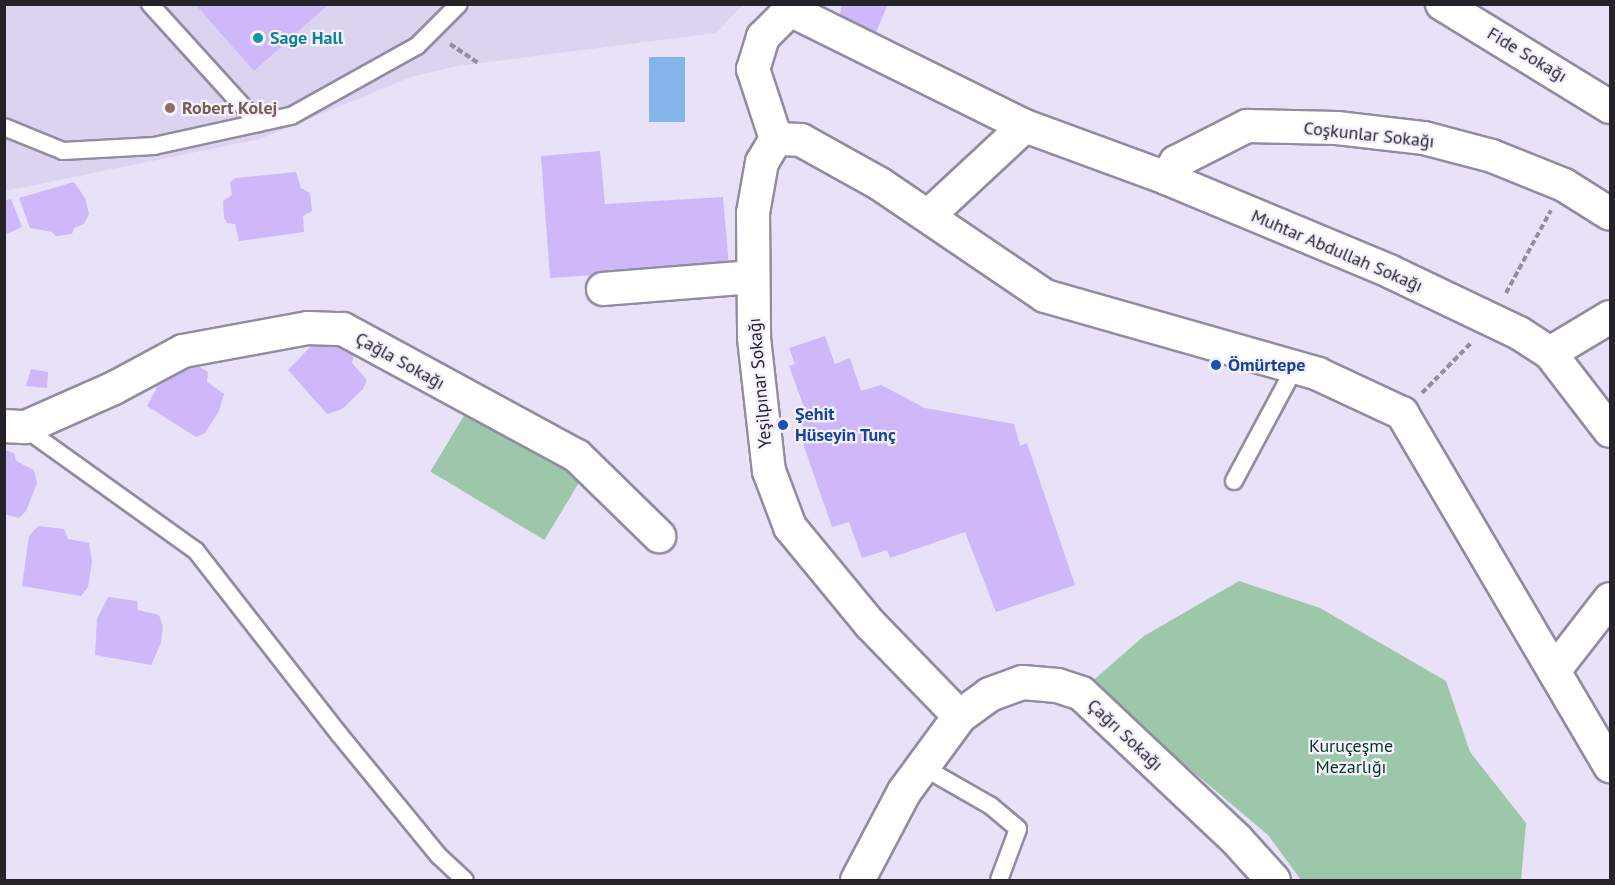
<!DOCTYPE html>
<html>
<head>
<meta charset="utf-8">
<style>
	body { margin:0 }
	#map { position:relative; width:1615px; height:885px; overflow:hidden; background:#e8e1f7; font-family:"PT Sans",sans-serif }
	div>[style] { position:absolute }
	.built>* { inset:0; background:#dcd3f0 }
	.green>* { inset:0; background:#9dc7ab; transform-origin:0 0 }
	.water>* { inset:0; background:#84b6ec; transform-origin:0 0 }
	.building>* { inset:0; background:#ceb8fa }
	.path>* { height:4px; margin-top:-2px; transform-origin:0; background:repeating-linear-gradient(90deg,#938d9d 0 6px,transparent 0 9px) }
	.roads { filter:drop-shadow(2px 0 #928ca0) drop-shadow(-2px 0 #928ca0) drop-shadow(0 2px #928ca0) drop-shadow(0 -2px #928ca0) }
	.lane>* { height:16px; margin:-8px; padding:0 8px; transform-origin:8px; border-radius:8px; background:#fff }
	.street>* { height:32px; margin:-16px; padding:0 16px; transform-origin:16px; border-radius:16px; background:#fff }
	.secondary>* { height:33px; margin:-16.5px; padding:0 16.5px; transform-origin:16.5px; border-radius:16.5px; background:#fff }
	.dots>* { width:16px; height:16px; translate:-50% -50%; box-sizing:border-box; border:3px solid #f4f0fd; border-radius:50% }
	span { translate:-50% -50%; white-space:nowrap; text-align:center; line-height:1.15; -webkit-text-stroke:4.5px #f4f0fd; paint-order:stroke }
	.culture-label { font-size:18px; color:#0d838f; font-weight:700 }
	.left { translate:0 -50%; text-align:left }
	.street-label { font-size:18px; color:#25222a }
	.education-label { font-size:18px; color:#785e54; font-weight:700 }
	.transit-label { font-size:18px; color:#164399; font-weight:700 }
	.park-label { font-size:18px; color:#00381d }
	.frame { position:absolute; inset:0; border:6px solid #25222a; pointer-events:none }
</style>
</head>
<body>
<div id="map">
	<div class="built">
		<i style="clip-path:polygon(5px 5px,743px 5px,716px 33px,457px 66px,411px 77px,260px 139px,5px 191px)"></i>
	</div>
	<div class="green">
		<i style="left:468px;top:409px;width:133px;height:73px;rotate:31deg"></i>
		<i style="clip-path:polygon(1239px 581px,1320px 608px,1446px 681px,1470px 752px,1526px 823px,1521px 880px,1301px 880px,1268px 835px,1089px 684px,1144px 636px)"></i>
	</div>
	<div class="water">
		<i style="left:649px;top:57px;width:36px;height:65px"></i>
	</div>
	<div class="building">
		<i style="clip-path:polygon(195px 4px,329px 4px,254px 71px)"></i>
		<i style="clip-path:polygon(842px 4px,888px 4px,876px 32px,839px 18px)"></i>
		<i style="clip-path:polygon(600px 151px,605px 204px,723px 197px,729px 266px,550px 278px,541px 156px)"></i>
		<i style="clip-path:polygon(296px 172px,301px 188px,310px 193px,312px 211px,303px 216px,304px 232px,239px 241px,235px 224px,227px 223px,224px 217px,223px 201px,232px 195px,230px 182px,236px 178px)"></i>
		<i style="clip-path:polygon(74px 182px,85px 198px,89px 214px,84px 224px,74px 228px,72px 234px,56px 236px,52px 232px,30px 228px,19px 198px)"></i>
		<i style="clip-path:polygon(11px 199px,22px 227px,4px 235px,4px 201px)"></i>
		<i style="clip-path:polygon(337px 335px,354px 354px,352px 363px,367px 380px,363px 389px,342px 409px,327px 414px,288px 370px,312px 345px)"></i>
		<i style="clip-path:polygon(825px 336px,835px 364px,850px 358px,861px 391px,881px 385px,925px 408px,1014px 424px,1020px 446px,1027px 443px,1075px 585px,996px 612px,965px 532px,890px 558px,887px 550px,862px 558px,849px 522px,832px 527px,800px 435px,805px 434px,798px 413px,805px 410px,789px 366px,795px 364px,789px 348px)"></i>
		<i style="clip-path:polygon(187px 359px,208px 372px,207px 382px,224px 394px,219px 411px,205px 433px,196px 437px,147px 406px,162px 378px)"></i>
		<i style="clip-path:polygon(31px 369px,48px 372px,47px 388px,26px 386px)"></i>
		<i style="clip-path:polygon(4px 450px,14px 453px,16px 461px,34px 470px,37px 483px,26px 511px,19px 518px,4px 514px)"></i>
		<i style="clip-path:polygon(38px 526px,64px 529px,68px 539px,89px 543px,92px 562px,88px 587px,81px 596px,22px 586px,29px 536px)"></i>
		<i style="clip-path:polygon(108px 597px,137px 601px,138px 610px,159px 615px,163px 626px,161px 643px,151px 665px,95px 655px,97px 619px)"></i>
	</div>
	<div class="path">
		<i style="left:450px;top:44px;width:34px;rotate:34deg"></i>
		<i style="left:1506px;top:293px;width:94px;rotate:-61.5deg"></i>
		<i style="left:1422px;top:393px;width:70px;rotate:-45.6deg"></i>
	</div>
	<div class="roads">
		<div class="lane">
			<i style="left:150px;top:4px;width:161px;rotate:47.8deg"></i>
			<i style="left:4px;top:127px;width:64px;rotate:22.1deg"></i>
			<i style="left:63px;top:151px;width:91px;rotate:-3.1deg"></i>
			<i style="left:154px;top:146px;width:140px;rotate:-12.4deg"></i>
			<i style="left:291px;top:116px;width:144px;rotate:-29.1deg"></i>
			<i style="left:417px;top:46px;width:59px;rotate:-45deg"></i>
			<i style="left:23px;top:427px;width:213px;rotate:35.6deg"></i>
			<i style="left:196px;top:551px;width:232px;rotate:52deg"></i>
			<i style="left:339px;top:734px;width:158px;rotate:50.7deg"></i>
			<i style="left:439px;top:856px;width:35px;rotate:43deg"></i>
			<i style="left:1234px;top:481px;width:129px;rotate:-61.8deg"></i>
			<i style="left:923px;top:767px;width:78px;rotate:29.8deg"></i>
			<i style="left:991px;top:806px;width:35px;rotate:40deg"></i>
			<i style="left:1018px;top:829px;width:54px;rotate:110.4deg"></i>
		</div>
		<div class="street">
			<i style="left:796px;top:4px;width:47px;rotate:135deg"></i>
			<i style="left:763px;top:37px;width:34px;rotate:107deg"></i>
			<i style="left:753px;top:69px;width:74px;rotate:71.8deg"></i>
			<i style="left:776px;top:139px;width:27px;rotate:121deg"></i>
			<i style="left:762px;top:162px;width:52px;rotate:100deg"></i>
			<i style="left:753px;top:213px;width:125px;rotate:89.5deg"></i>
			<i style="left:754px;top:338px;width:134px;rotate:83.6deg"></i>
			<i style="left:769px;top:471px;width:60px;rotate:69.4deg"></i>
			<i style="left:790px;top:527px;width:126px;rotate:50.5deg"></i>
			<i style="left:870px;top:624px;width:128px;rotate:45.9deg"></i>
			<i style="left:1442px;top:4px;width:197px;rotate:31.5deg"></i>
			<i style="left:790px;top:10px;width:262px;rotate:26.3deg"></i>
			<i style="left:1025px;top:126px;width:150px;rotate:20.2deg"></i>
			<i style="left:1166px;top:178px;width:242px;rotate:22.6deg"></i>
			<i style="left:1389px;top:271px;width:144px;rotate:25.5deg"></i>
			<i style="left:1519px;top:333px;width:37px;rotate:33deg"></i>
			<i style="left:1550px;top:353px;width:98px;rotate:52.4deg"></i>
			<i style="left:776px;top:139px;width:25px;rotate:2deg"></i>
			<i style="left:801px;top:140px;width:90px;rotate:29.1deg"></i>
			<i style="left:880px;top:184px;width:199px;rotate:34.2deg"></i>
			<i style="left:1045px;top:296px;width:284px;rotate:15.9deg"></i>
			<i style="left:1318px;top:374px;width:93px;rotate:24.9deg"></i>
			<i style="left:1402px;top:413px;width:410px;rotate:59.5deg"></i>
			<i style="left:1166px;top:178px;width:19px;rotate:-58deg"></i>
			<i style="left:1176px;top:162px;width:80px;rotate:-26.9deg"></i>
			<i style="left:1247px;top:126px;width:90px;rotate:1.3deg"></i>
			<i style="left:1337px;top:128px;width:88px;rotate:6.6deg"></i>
			<i style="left:1424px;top:138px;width:70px;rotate:14.8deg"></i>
			<i style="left:1492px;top:156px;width:78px;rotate:21.9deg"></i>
			<i style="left:1564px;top:185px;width:54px;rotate:32.2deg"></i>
			<i style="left:928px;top:216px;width:132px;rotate:-42.9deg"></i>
			<i style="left:603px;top:289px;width:150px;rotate:-4.6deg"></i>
			<i style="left:1550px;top:353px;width:70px;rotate:-31deg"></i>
			<i style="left:4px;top:426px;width:22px;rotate:3deg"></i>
			<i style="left:26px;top:427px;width:96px;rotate:-23.9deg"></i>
			<i style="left:114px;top:388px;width:78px;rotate:-28.2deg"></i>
			<i style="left:183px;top:351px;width:127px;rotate:-10.4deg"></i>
			<i style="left:308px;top:328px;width:35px;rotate:2deg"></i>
			<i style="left:343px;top:329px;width:266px;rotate:28.5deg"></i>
			<i style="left:577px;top:456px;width:115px;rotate:44.3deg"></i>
			<i style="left:1554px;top:671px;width:91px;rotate:-52.1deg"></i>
		</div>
		<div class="secondary">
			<i style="left:857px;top:880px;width:101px;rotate:-62.2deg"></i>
			<i style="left:904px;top:791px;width:93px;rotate:-53.7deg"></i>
			<i style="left:959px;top:716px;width:37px;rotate:-36deg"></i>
			<i style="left:989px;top:694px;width:35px;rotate:-20deg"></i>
			<i style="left:1022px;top:682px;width:35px;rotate:5deg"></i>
			<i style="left:1057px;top:685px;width:25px;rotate:18deg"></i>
			<i style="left:1081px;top:693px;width:213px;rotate:43.3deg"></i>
			<i style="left:1236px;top:839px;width:55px;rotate:47.9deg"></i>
		</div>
	</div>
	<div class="dots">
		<i style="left:258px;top:38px;background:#0f9aa8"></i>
		<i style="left:170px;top:108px;background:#8d6e63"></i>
		<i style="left:1216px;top:365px;background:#1a4fb4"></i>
		<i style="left:783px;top:425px;background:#1a4fb4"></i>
	</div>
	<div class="culture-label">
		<span class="left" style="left:270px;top:38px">Sage Hall</span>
	</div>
	<div class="street-label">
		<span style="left:1527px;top:55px;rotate:31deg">Fide Sokağı</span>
		<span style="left:1369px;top:135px;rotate:6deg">Coşkunlar Sokağı</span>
		<span style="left:1337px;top:251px;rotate:23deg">Muhtar Abdullah Sokağı</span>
		<span style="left:400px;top:361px;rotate:29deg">Çağla Sokağı</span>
		<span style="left:760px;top:383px;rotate:-95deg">Yeşilpınar Sokağı</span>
		<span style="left:1125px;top:735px;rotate:43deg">Çağrı Sokağı</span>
	</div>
	<div class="education-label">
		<span class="left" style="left:182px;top:108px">Robert Kolej</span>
	</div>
	<div class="transit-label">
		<span class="left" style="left:1228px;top:365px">Ömürtepe</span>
		<span class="left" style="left:795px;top:425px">Şehit<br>Hüseyin Tunç</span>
	</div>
	<div class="park-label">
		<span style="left:1351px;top:757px">Kuruçeşme<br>Mezarlığı</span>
	</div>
	<div class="frame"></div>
</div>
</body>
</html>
